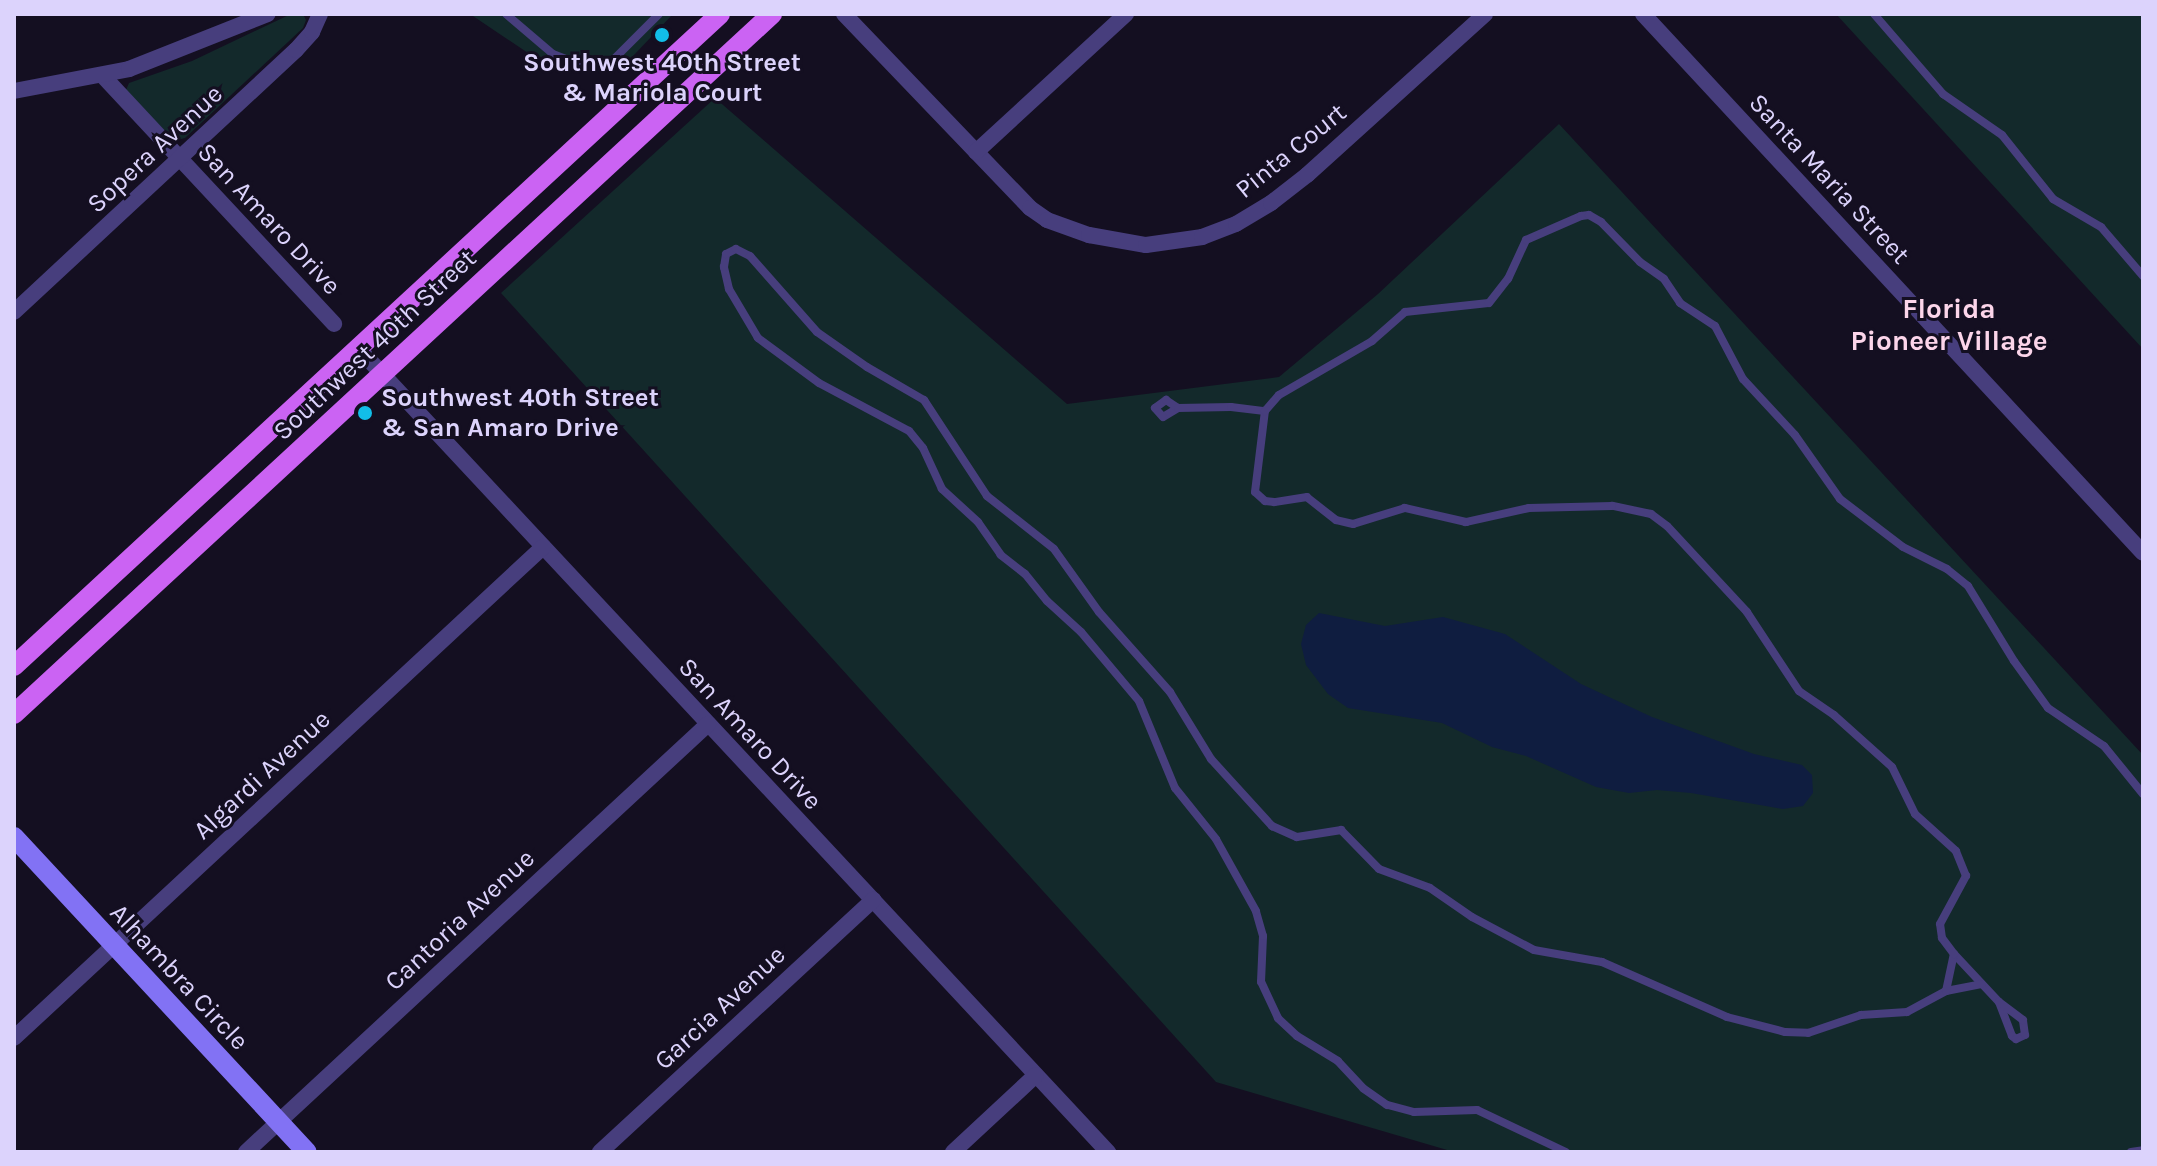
<!DOCTYPE html>
<html>
<head>
<meta charset="utf-8">
<style>
	body { margin:0 }
	#map { position:relative; width:2157px; height:1166px; overflow:hidden; background:#140f21; font-family:Karla,sans-serif }
	div>[style] { position:absolute }
	.green>* { inset:0; background:#13292b }
	.water>* { inset:0; background:#0f1d40 }
	.lane>* { height:8px; margin:-4px; padding:0 4px; transform-origin:4px; border-radius:4px; background:#473e7d }
	.street>* { height:16px; margin:-8px; padding:0 8px; transform-origin:8px; border-radius:8px; background:#473e7d }
	.secondary>* { height:20px; margin:-10px; padding:0 10px; transform-origin:10px; border-radius:10px; background:#8272f4 }
	.primary>* { height:20px; margin:-10px; padding:0 10px; transform-origin:10px; border-radius:10px; background:#cb63f3 }
	.dots>* { width:22px; height:22px; translate:-50% -50%; box-sizing:border-box; border:4px solid #140f21; border-radius:50% }
	span { translate:-50% -50%; white-space:nowrap; text-align:center; line-height:1.15; -webkit-text-stroke:6px #140f21; paint-order:stroke }
	.poi-label { font-size:26px; color:#dcd3fc; font-weight:700 }
	.left { translate:0 -50%; text-align:left }
	.street-label { font-size:26px; color:#dcd3fc }
	.neighbourhood-label { font-size:28px; color:#fcd5ea; font-weight:700 }
	.frame { position:absolute; inset:0; border:16px solid #dcd3fc; pointer-events:none }
</style>
</head>
<body>
<div id="map">
	<div class="green">
		<i style="clip-path:polygon(291px 14px,303px 14px,306px 20px,303px 28px,185px 138px,174px 141px,126px 90px,129px 83px,192px 61px)"></i>
		<i style="clip-path:polygon(470px 14px,673px 14px,633px 56px,611px 70px,590px 72px,528px 53px)"></i>
		<i style="clip-path:polygon(1836px 14px,2143px 14px,2143px 349px)"></i>
		<i style="clip-path:polygon(715px 98px,1067px 404px,1279px 377px,1378px 294px,1559px 124px,2143px 755px,2143px 1152px,1454px 1152px,1216px 1082px,501px 293px)"></i>
	</div>
	<div class="water">
		<i style="clip-path:polygon(1319px 613px,1385px 626px,1443px 617px,1505px 634px,1581px 684px,1652px 717px,1754px 754px,1802px 765px,1812px 775px,1813px 793px,1803px 806px,1783px 809px,1691px 793px,1657px 790px,1629px 793px,1596px 787px,1526px 756px,1492px 747px,1442px 723px,1348px 708px,1328px 694px,1306px 665px,1301px 644px,1306px 625px)"></i>
	</div>
	<div class="lane">
		<i style="left:506px;top:14px;width:62px;rotate:40.4deg"></i>
		<i style="left:553px;top:54px;width:31px;rotate:21deg"></i>
		<i style="left:582px;top:65px;width:26px"></i>
		<i style="left:608px;top:65px;width:72px;rotate:-45deg"></i>
		<i style="left:1874px;top:14px;width:106px;rotate:49.2deg"></i>
		<i style="left:1943px;top:94px;width:72px;rotate:34.8deg"></i>
		<i style="left:2002px;top:135px;width:82px;rotate:51.4deg"></i>
		<i style="left:2053px;top:199px;width:56px;rotate:30.3deg"></i>
		<i style="left:2101px;top:227px;width:65px;rotate:49.4deg"></i>
		<i style="left:1178px;top:408px;width:17px;rotate:149deg"></i>
		<i style="left:1163px;top:417px;width:12px;rotate:-132deg"></i>
		<i style="left:1155px;top:408px;width:14px;rotate:-36deg"></i>
		<i style="left:1166px;top:400px;width:14px;rotate:34deg"></i>
		<i style="left:1178px;top:408px;width:53px;rotate:-1.1deg"></i>
		<i style="left:1231px;top:407px;width:34px;rotate:7deg"></i>
		<i style="left:1955px;top:955px;width:64px;rotate:46.9deg"></i>
		<i style="left:1999px;top:1002px;width:36px;rotate:69deg"></i>
		<i style="left:2012px;top:1036px;width:5px;rotate:37deg"></i>
		<i style="left:2016px;top:1039px;width:10px;rotate:-24deg"></i>
		<i style="left:2025px;top:1035px;width:15px;rotate:-98deg"></i>
		<i style="left:2023px;top:1020px;width:30px;rotate:-143deg"></i>
		<i style="left:1946px;top:991px;width:36px;rotate:-11deg"></i>
		<i style="left:1566px;top:1152px;width:98px;rotate:-154.7deg"></i>
		<i style="left:1477px;top:1110px;width:63px;rotate:178.2deg"></i>
		<i style="left:1414px;top:1112px;width:28px;rotate:-165deg"></i>
		<i style="left:1387px;top:1105px;width:29px;rotate:-145deg"></i>
		<i style="left:1363px;top:1088px;width:37px;rotate:-133deg"></i>
		<i style="left:1338px;top:1061px;width:48px;rotate:-148.6deg"></i>
		<i style="left:1297px;top:1036px;width:26px;rotate:-137deg"></i>
		<i style="left:1278px;top:1018px;width:40px;rotate:-115deg"></i>
		<i style="left:1261px;top:982px;width:46px;rotate:-87.5deg"></i>
		<i style="left:1263px;top:936px;width:26px;rotate:-106deg"></i>
		<i style="left:1256px;top:911px;width:82px;rotate:-119.1deg"></i>
		<i style="left:1216px;top:839px;width:65px;rotate:-128.8deg"></i>
		<i style="left:1175px;top:788px;width:94px;rotate:-112.5deg"></i>
		<i style="left:1139px;top:701px;width:90px;rotate:-130deg"></i>
		<i style="left:1081px;top:632px;width:46px;rotate:-137.6deg"></i>
		<i style="left:1047px;top:601px;width:35px;rotate:-129deg"></i>
		<i style="left:1025px;top:574px;width:31px;rotate:-142deg"></i>
		<i style="left:1001px;top:555px;width:40px;rotate:-124.9deg"></i>
		<i style="left:978px;top:522px;width:49px;rotate:-137.5deg"></i>
		<i style="left:942px;top:489px;width:45px;rotate:-114.9deg"></i>
		<i style="left:923px;top:448px;width:22px;rotate:-129deg"></i>
		<i style="left:909px;top:431px;width:102px;rotate:-151.9deg"></i>
		<i style="left:819px;top:383px;width:76px;rotate:-143.6deg"></i>
		<i style="left:758px;top:338px;width:57px;rotate:-120.6deg"></i>
		<i style="left:729px;top:289px;width:23px;rotate:-103deg"></i>
		<i style="left:724px;top:267px;width:13px;rotate:-81deg"></i>
		<i style="left:726px;top:254px;width:11px;rotate:-27deg"></i>
		<i style="left:736px;top:249px;width:16px;rotate:27deg"></i>
		<i style="left:750px;top:256px;width:101px;rotate:48.6deg"></i>
		<i style="left:817px;top:332px;width:61px;rotate:35deg"></i>
		<i style="left:867px;top:367px;width:66px;rotate:30.1deg"></i>
		<i style="left:924px;top:400px;width:115px;rotate:56.7deg"></i>
		<i style="left:987px;top:496px;width:85px;rotate:38.3deg"></i>
		<i style="left:1054px;top:549px;width:77px;rotate:54.5deg"></i>
		<i style="left:1099px;top:612px;width:107px;rotate:48.4deg"></i>
		<i style="left:1170px;top:692px;width:79px;rotate:58.5deg"></i>
		<i style="left:1211px;top:759px;width:91px;rotate:47.7deg"></i>
		<i style="left:1272px;top:826px;width:27px;rotate:24deg"></i>
		<i style="left:1297px;top:837px;width:45px;rotate:-9deg"></i>
		<i style="left:1341px;top:830px;width:54px;rotate:45.7deg"></i>
		<i style="left:1379px;top:869px;width:54px;rotate:20.4deg"></i>
		<i style="left:1430px;top:888px;width:51px;rotate:34.6deg"></i>
		<i style="left:1472px;top:917px;width:70px;rotate:28deg"></i>
		<i style="left:1534px;top:950px;width:69px;rotate:10deg"></i>
		<i style="left:1602px;top:962px;width:137px;rotate:23.7deg"></i>
		<i style="left:1727px;top:1017px;width:60px;rotate:14.5deg"></i>
		<i style="left:1785px;top:1032px;width:23px;rotate:2deg"></i>
		<i style="left:1808px;top:1033px;width:56px;rotate:-18.8deg"></i>
		<i style="left:1861px;top:1015px;width:46px;rotate:-3.7deg"></i>
		<i style="left:1907px;top:1012px;width:44px;rotate:-28.3deg"></i>
		<i style="left:1946px;top:991px;width:38px;rotate:-78deg"></i>
		<i style="left:1954px;top:954px;width:20px;rotate:-127deg"></i>
		<i style="left:1942px;top:938px;width:14px;rotate:-98deg"></i>
		<i style="left:1940px;top:924px;width:55px;rotate:-61.6deg"></i>
		<i style="left:1966px;top:876px;width:27px;rotate:-112deg"></i>
		<i style="left:1956px;top:851px;width:55px;rotate:-137.9deg"></i>
		<i style="left:1915px;top:814px;width:52px;rotate:-116.1deg"></i>
		<i style="left:1892px;top:767px;width:78px;rotate:-138.1deg"></i>
		<i style="left:1834px;top:715px;width:42px;rotate:-145.6deg"></i>
		<i style="left:1799px;top:691px;width:95px;rotate:-123.4deg"></i>
		<i style="left:1747px;top:612px;width:117px;rotate:-132.9deg"></i>
		<i style="left:1667px;top:526px;width:20px;rotate:-143deg"></i>
		<i style="left:1651px;top:514px;width:40px;rotate:-168deg"></i>
		<i style="left:1612px;top:506px;width:83px;rotate:178.6deg"></i>
		<i style="left:1529px;top:508px;width:65px;rotate:167.5deg"></i>
		<i style="left:1466px;top:522px;width:63px;rotate:-167.1deg"></i>
		<i style="left:1405px;top:508px;width:54px;rotate:162.9deg"></i>
		<i style="left:1353px;top:524px;width:17px;rotate:-167deg"></i>
		<i style="left:1336px;top:520px;width:37px;rotate:-142deg"></i>
		<i style="left:1307px;top:497px;width:33px;rotate:171deg"></i>
		<i style="left:1274px;top:502px;width:9px;rotate:-174deg"></i>
		<i style="left:1265px;top:501px;width:13px;rotate:-138deg"></i>
		<i style="left:1255px;top:492px;width:82px;rotate:-83deg"></i>
		<i style="left:1265px;top:411px;width:21px;rotate:-49deg"></i>
		<i style="left:1279px;top:395px;width:108px;rotate:-30.1deg"></i>
		<i style="left:1372px;top:341px;width:44px;rotate:-41.3deg"></i>
		<i style="left:1405px;top:312px;width:84px;rotate:-6.1deg"></i>
		<i style="left:1489px;top:303px;width:31px;rotate:-52deg"></i>
		<i style="left:1508px;top:279px;width:43px;rotate:-65.2deg"></i>
		<i style="left:1526px;top:240px;width:60px;rotate:-23.6deg"></i>
		<i style="left:1581px;top:216px;width:8px;rotate:-7deg"></i>
		<i style="left:1589px;top:215px;width:14px;rotate:30deg"></i>
		<i style="left:1601px;top:222px;width:56px;rotate:45.7deg"></i>
		<i style="left:1640px;top:262px;width:29px;rotate:35deg"></i>
		<i style="left:1664px;top:279px;width:29px;rotate:56deg"></i>
		<i style="left:1680px;top:303px;width:42px;rotate:33.3deg"></i>
		<i style="left:1715px;top:326px;width:60px;rotate:62.2deg"></i>
		<i style="left:1743px;top:379px;width:76px;rotate:47.1deg"></i>
		<i style="left:1795px;top:435px;width:78px;rotate:54.9deg"></i>
		<i style="left:1840px;top:499px;width:79px;rotate:37.3deg"></i>
		<i style="left:1903px;top:547px;width:49px;rotate:26.6deg"></i>
		<i style="left:1947px;top:569px;width:27px;rotate:39deg"></i>
		<i style="left:1968px;top:586px;width:88px;rotate:58.5deg"></i>
		<i style="left:2014px;top:661px;width:58px;rotate:54.1deg"></i>
		<i style="left:2048px;top:708px;width:68px;rotate:34.2deg"></i>
		<i style="left:2104px;top:746px;width:62px;rotate:50.9deg"></i>
		<i style="left:2131px;top:1152px;width:12px;rotate:-9deg"></i>
	</div>
	<div class="street">
		<i style="left:844px;top:14px;width:269px;rotate:46.2deg"></i>
		<i style="left:1030px;top:208px;width:21px;rotate:35deg"></i>
		<i style="left:1047px;top:220px;width:45px;rotate:19.7deg"></i>
		<i style="left:1089px;top:235px;width:58px;rotate:10deg"></i>
		<i style="left:1146px;top:245px;width:57px;rotate:-8.1deg"></i>
		<i style="left:1202px;top:237px;width:36px;rotate:-21deg"></i>
		<i style="left:1236px;top:224px;width:41px;rotate:-31deg"></i>
		<i style="left:1271px;top:203px;width:46px;rotate:-37.9deg"></i>
		<i style="left:1307px;top:175px;width:240px;rotate:-42.1deg"></i>
		<i style="left:1643px;top:14px;width:735px;rotate:47.15deg"></i>
		<i style="left:103px;top:76px;width:339px;rotate:47deg"></i>
		<i style="left:14px;top:91px;width:117px;rotate:-10.8deg"></i>
		<i style="left:129px;top:69px;width:149px;rotate:-21.6deg"></i>
		<i style="left:976px;top:152px;width:204px;rotate:-42.6deg"></i>
		<i style="left:14px;top:312px;width:385px;rotate:-42.9deg"></i>
		<i style="left:296px;top:50px;width:24px;rotate:-48deg"></i>
		<i style="left:312px;top:32px;width:20px;rotate:-66deg"></i>
		<i style="left:358px;top:348px;width:1100px;rotate:46.99deg"></i>
		<i style="left:14px;top:1038px;width:722px;rotate:-42.87deg"></i>
		<i style="left:246px;top:1152px;width:630px;rotate:-42.81deg"></i>
		<i style="left:600px;top:1152px;width:372px;rotate:-42.7deg"></i>
		<i style="left:953px;top:1152px;width:113px;rotate:-42.9deg"></i>
	</div>
	<div class="secondary">
		<i style="left:14px;top:837px;width:430px;rotate:47.1deg"></i>
	</div>
	<div class="primary">
		<i style="left:14px;top:666px;width:961px;rotate:-42.72deg"></i>
		<i style="left:14px;top:714px;width:1032px;rotate:-42.72deg"></i>
	</div>
	<div class="dots">
		<i style="left:662px;top:35px;background:#12bee8"></i>
		<i style="left:365px;top:413px;background:#12bee8"></i>
	</div>
	<div class="poi-label">
		<span style="left:662px;top:78px">Southwest 40th Street<br>&amp; Mariola Court</span>
		<span class="left" style="left:381px;top:413px">Southwest 40th Street<br>&amp; San Amaro Drive</span>
	</div>
	<div class="street-label">
		<span style="left:155px;top:149px;rotate:-43deg">Sopera Avenue</span>
		<span style="left:1291px;top:151px;rotate:-39deg">Pinta Court</span>
		<span style="left:1829px;top:179px;rotate:47deg">Santa Maria Street</span>
		<span style="left:269px;top:219px;rotate:47deg">San Amaro Drive</span>
		<span style="left:375px;top:345px;rotate:-43deg">Southwest 40th Street</span>
		<span style="left:750px;top:734px;rotate:47deg">San Amaro Drive</span>
		<span style="left:262px;top:775px;rotate:-43deg">Algardi Avenue</span>
		<span style="left:460px;top:920px;rotate:-43deg">Cantoria Avenue</span>
		<span style="left:179px;top:977px;rotate:47deg">Alhambra Circle</span>
		<span style="left:720px;top:1008px;rotate:-43deg">Garcia Avenue</span>
	</div>
	<div class="neighbourhood-label">
		<span style="left:1949px;top:325px">Florida<br>Pioneer Village</span>
	</div>
	<div class="frame"></div>
</div>
</body>
</html>
